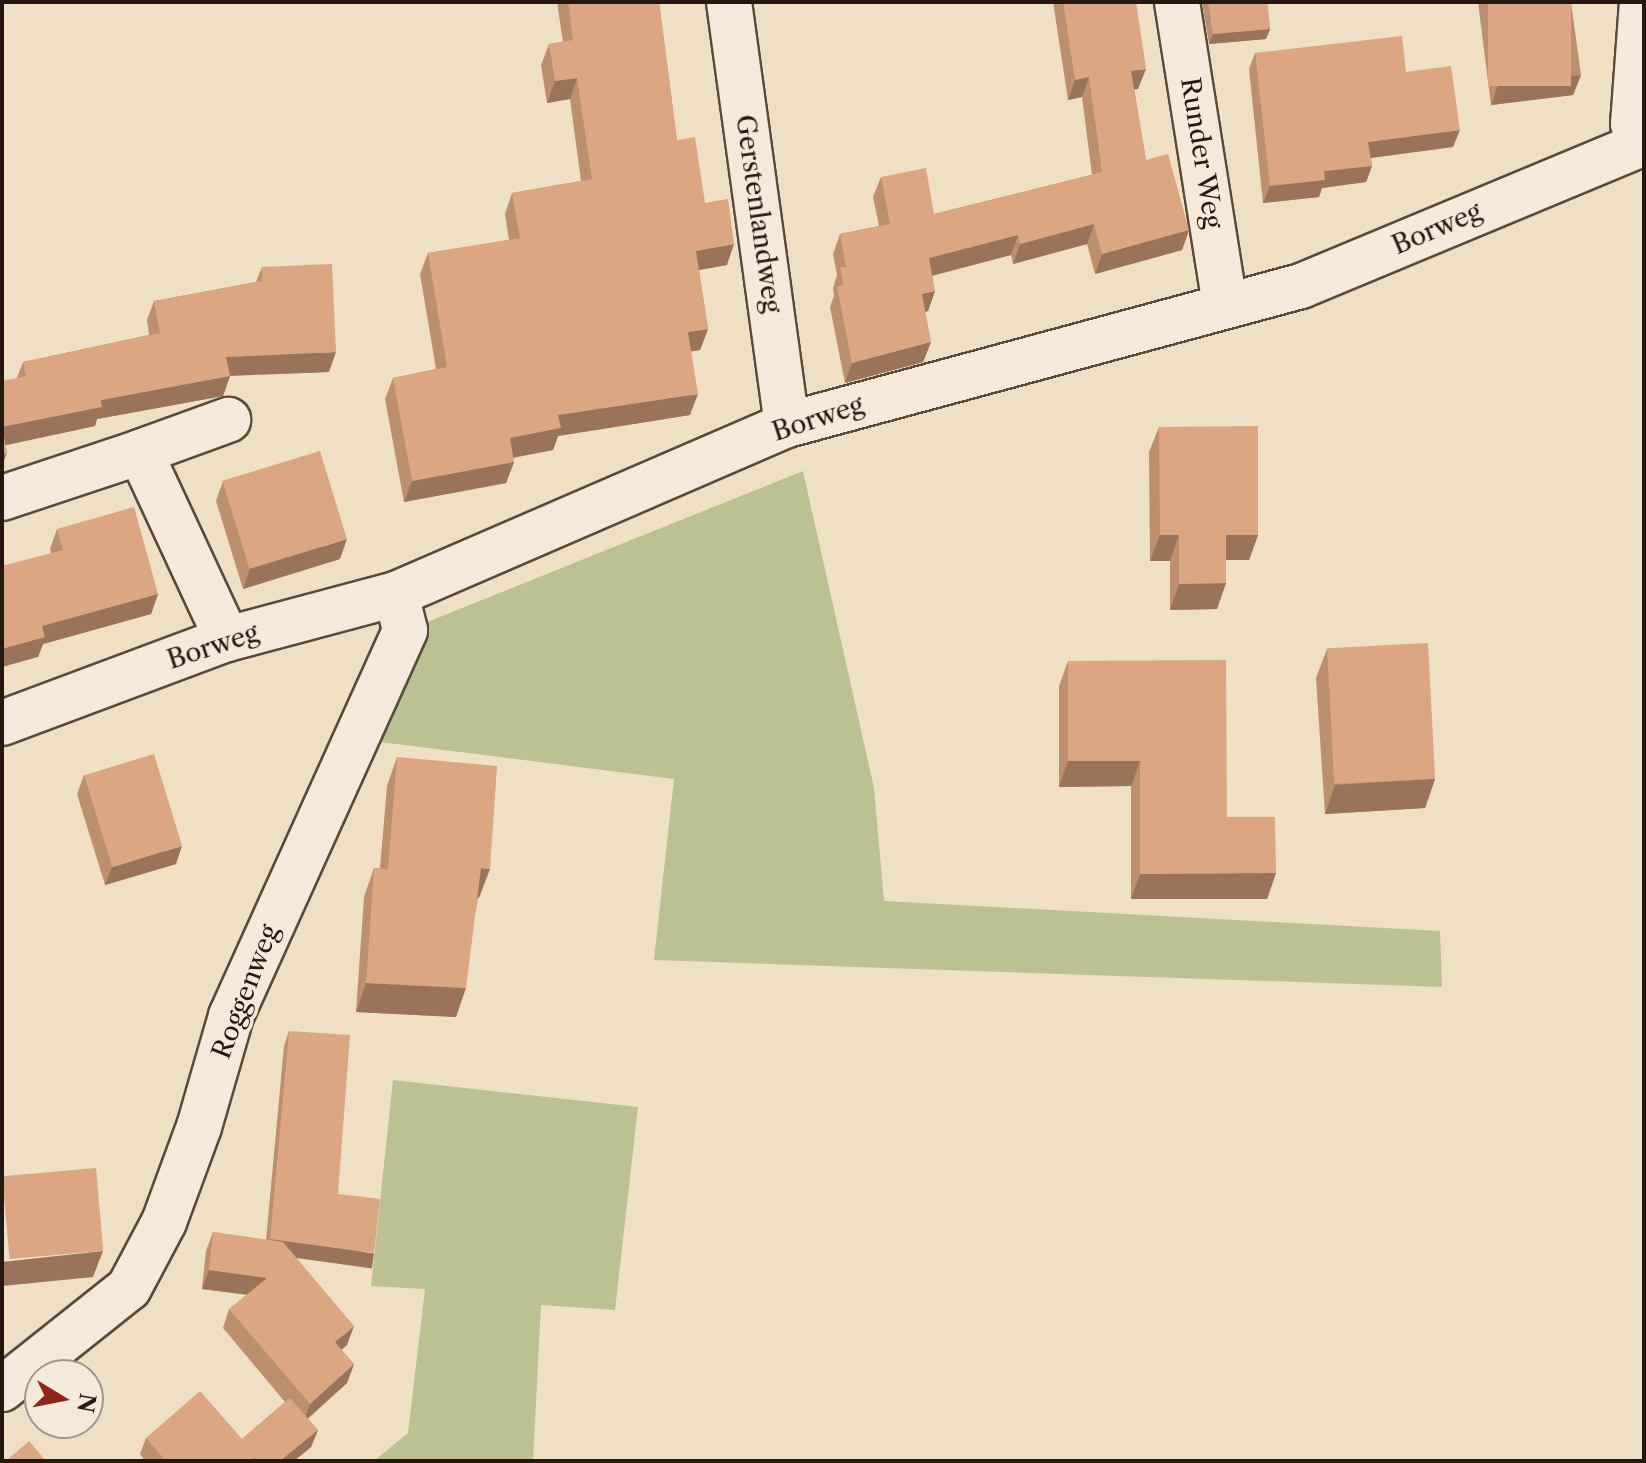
<!DOCTYPE html>
<html>
<head>
<meta charset="utf-8">
<style>
	body { margin:0 }
	#map { position:relative; width:1646px; height:1463px; overflow:hidden; background:#efdfc5; font-family:"Libre Caslon Text",serif }
	div>[style] { position:absolute }
	.green>* { inset:0; background:#bbc193 }
	.roads { filter:drop-shadow(2px 0 #584a3c) drop-shadow(-2px 0 #584a3c) drop-shadow(0 2px #584a3c) drop-shadow(0 -2px #584a3c) }
	.street>* { height:44px; margin:-22px; padding:0 22px; transform-origin:22px; border-radius:22px; background:#f5ead9 }
	.wall>* { inset:0; background:#bc8f6f }
	.shaded-wall>* { inset:0; background:#99745a; transform-origin:0 0 }
	.building>* { inset:0; background:#dba681; transform-origin:0 0 }
	span { translate:-50% -50%; white-space:nowrap; text-align:center; line-height:1.15; -webkit-text-stroke:7px #f5ead9; paint-order:stroke }
	.street-label { font-size:26px; color:#25180e }
	.frame { position:absolute; inset:0; border:4px solid #25180e; pointer-events:none }
	.north { position:absolute; left:24px; top:1359px; width:80px; height:80px; box-sizing:border-box; background:#f5ead9; border:2px solid #a29688; border-radius:50%; rotate:100deg; font-size:22px; font-weight:700; line-height:32px; text-align:center; color:#25180e }
	.north::after { content:''; display:block; margin:auto; width:28px; height:36px; background:#8f2418; clip-path:polygon(50% 0,100% 100%,50% 72%,0 100%) }
</style>
</head>
<body>
<div id="map">
	<div class="green">
		<i style="clip-path:polygon(803px 471px,874px 788px,884px 901px,1440px 931px,1442px 987px,654px 960px,674px 779px,380px 742px,425px 623px)"></i>
		<i style="clip-path:polygon(393px 1080px,638px 1107px,615px 1310px,541px 1305px,533px 1461px,374px 1461px,408px 1433px,425px 1289px,371px 1286px)"></i>
	</div>
	<div class="roads">
		<div class="street">
			<i style="left:729px;top:2px;width:427px;rotate:82.2deg"></i>
			<i style="left:1177px;top:2px;width:307px;rotate:81deg"></i>
			<i style="left:1642px;top:2px;width:122px;rotate:94.2deg"></i>
			<i style="left:1633px;top:124px;width:21px;rotate:65deg"></i>
			<i style="left:2px;top:498px;width:145px;rotate:-18.4deg"></i>
			<i style="left:227px;top:639px;width:206px;rotate:-114.9deg"></i>
			<i style="left:140px;top:452px;width:94px;rotate:-20deg"></i>
			<i style="left:2px;top:723px;width:240px;rotate:-20.5deg"></i>
			<i style="left:227px;top:639px;width:175px;rotate:-14.9deg"></i>
			<i style="left:396px;top:594px;width:426px;rotate:-23.4deg"></i>
			<i style="left:787px;top:425px;width:532px;rotate:-15.13deg"></i>
			<i style="left:1301px;top:286px;width:372px;rotate:-22.6deg"></i>
			<i style="left:2px;top:1389px;width:162px;rotate:-38.5deg"></i>
			<i style="left:129px;top:1288px;width:75px;rotate:-62.1deg"></i>
			<i style="left:164px;top:1222px;width:101px;rotate:-69.8deg"></i>
			<i style="left:199px;top:1127px;width:116px;rotate:-73.9deg"></i>
			<i style="left:231px;top:1016px;width:423px;rotate:-65.7deg"></i>
			<i style="left:405px;top:630px;width:37px;rotate:-104deg"></i>
		</div>
	</div>
	<div class="wall">
		<i style="clip-path:polygon(557px 2px,659px 2px,677px 140px,705px 203px,727px 265px,699px 270px,708px 329px,700px 350px,691px 351px,690px 415px,558px 436px,553px 450px,513px 457px,514px 462px,506px 483px,404px 502px,385px 399px,393px 378px,436px 369px,420px 274px,428px 253px,509px 240px,505px 214px,512px 193px,581px 181px,570px 99px,547px 103px,541px 65px,549px 44px,563px 42px)"></i>
		<i style="clip-path:polygon(1053px 2px,1136px 2px,1138px 89px,1134px 89px,1146px 160px,1189px 230px,1182px 250px,1095px 274px,1087px 244px,1013px 264px,1011px 255px,932px 276px,935px 291px,928px 311px,925px 312px,931px 342px,923px 362px,845px 383px,830px 307px,834px 296px,833px 288px,837px 275px,833px 254px,840px 234px,879px 226px,873px 197px,881px 177px,934px 214px,1092px 175px,1082px 97px,1068px 100px)"></i>
		<i style="clip-path:polygon(1202px 2px,1267px 2px,1270px 29px,1266px 39px,1209px 44px)"></i>
		<i style="clip-path:polygon(1478px 2px,1571px 2px,1581px 75px,1573px 95px,1491px 105px)"></i>
		<i style="clip-path:polygon(1255px 53px,1406px 72px,1453px 147px,1371px 158px,1372px 166px,1366px 182px,1322px 188px,1319px 197px,1263px 203px,1249px 69px)"></i>
		<i style="clip-path:polygon(262px 267px,329px 372px,230px 376px,223px 396px,97px 419px,95px 426px,6px 445px,17px 378px,23px 362px,149px 335px,147px 320px,154px 301px,256px 282px)"></i>
		<i style="clip-path:polygon(1159px 427px,1258px 535px,1249px 560px,1226px 560px,1226px 583px,1217px 609px,1170px 610px,1170px 561px,1150px 561px,1149px 452px)"></i>
		<i style="clip-path:polygon(223px 481px,340px 559px,243px 589px,216px 501px)"></i>
		<i style="clip-path:polygon(57px 529px,158px 594px,151px 614px,43px 644px,38px 657px,51px 553px,50px 549px)"></i>
		<i style="clip-path:polygon(1327px 649px,1435px 779px,1425px 808px,1325px 814px,1316px 678px)"></i>
		<i style="clip-path:polygon(1068px 661px,1227px 817px,1276px 873px,1267px 899px,1131px 899px,1131px 786px,1059px 787px,1059px 686px)"></i>
		<i style="clip-path:polygon(397px 757px,479px 898px,478px 898px,456px 1017px,356px 1012px,364px 897px,374px 868px,380px 868px,387px 786px)"></i>
		<i style="clip-path:polygon(84px 775px,176px 864px,105px 885px,77px 794px)"></i>
		<i style="clip-path:polygon(289px 1031px,338px 1194px,368px 1267px,296px 1258px,347px 1345px,341px 1350px,354px 1364px,347px 1383px,307px 1419px,318px 1430px,311px 1447px,294px 1461px,145px 1461px,140px 1454px,146px 1438px,242px 1439px,285px 1402px,223px 1328px,229px 1309px,247px 1295px,202px 1289px,206px 1251px,213px 1232px,266px 1240px,284px 1046px)"></i>
	</div>
	<div class="shaded-wall">
		<i style="clip-path:polygon(1270px 29px,1266px 39px,1209px 44px,1213px 34px)"></i>
		<i style="clip-path:polygon(1146px 69px,1138px 89px,1124px 91px,1131px 71px)"></i>
		<i style="clip-path:polygon(1581px 75px,1573px 95px,1491px 105px,1498px 85px)"></i>
		<i style="clip-path:polygon(1089px 77px,1082px 97px,1068px 100px,1075px 80px)"></i>
		<i style="clip-path:polygon(577px 78px,570px 99px,547px 103px,555px 81px)"></i>
		<i style="clip-path:polygon(1460px 130px,1453px 147px,1362px 159px,1368px 142px)"></i>
		<i style="clip-path:polygon(1372px 166px,1366px 182px,1322px 188px,1319px 197px,1263px 203px,1270px 186px,1324px 171px)"></i>
		<i style="clip-path:polygon(1094px 224px,1087px 244px,1013px 264px,1020px 244px)"></i>
		<i style="clip-path:polygon(1189px 230px,1182px 250px,1095px 274px,1102px 254px)"></i>
		<i style="clip-path:polygon(1018px 235px,1011px 255px,922px 278px,929px 258px)"></i>
		<i style="clip-path:polygon(734px 244px,727px 265px,688px 272px,696px 251px)"></i>
		<i style="clip-path:polygon(935px 291px,928px 311px,914px 314px,922px 294px)"></i>
		<i style="clip-path:polygon(708px 329px,700px 350px,680px 353px,688px 332px)"></i>
		<i style="clip-path:polygon(931px 342px,923px 362px,845px 383px,852px 363px)"></i>
		<i style="clip-path:polygon(336px 352px,329px 372px,219px 376px,226px 357px)"></i>
		<i style="clip-path:polygon(230px 376px,223px 396px,97px 419px,95px 426px,2px 446px,2px 427px,101px 400px)"></i>
		<i style="clip-path:polygon(698px 394px,690px 415px,558px 436px,553px 450px,502px 460px,510px 438px,558px 415px)"></i>
		<i style="clip-path:polygon(7px 452px,2px 467px,2px 456px)"></i>
		<i style="clip-path:polygon(514px 462px,506px 483px,404px 502px,412px 481px)"></i>
		<i style="clip-path:polygon(1160px 535px,1179px 535px,1170px 561px,1150px 561px)"></i>
		<i style="clip-path:polygon(1226px 535px,1258px 535px,1249px 560px,1217px 560px)"></i>
		<i style="clip-path:polygon(347px 539px,340px 559px,243px 589px,250px 569px)"></i>
		<i style="clip-path:polygon(1226px 583px,1217px 609px,1170px 610px,1179px 584px)"></i>
		<i style="clip-path:polygon(158px 594px,151px 614px,43px 644px,38px 657px,2px 667px,2px 649px,42px 626px)"></i>
		<i style="clip-path:polygon(1068px 761px,1140px 761px,1131px 786px,1059px 787px)"></i>
		<i style="clip-path:polygon(1435px 779px,1425px 808px,1325px 814px,1335px 785px)"></i>
		<i style="clip-path:polygon(182px 846px,176px 864px,105px 885px,112px 867px)"></i>
		<i style="clip-path:polygon(481px 868px,490px 869px,479px 898px,471px 897px)"></i>
		<i style="clip-path:polygon(1276px 873px,1267px 899px,1131px 899px,1140px 874px)"></i>
		<i style="clip-path:polygon(366px 983px,466px 988px,456px 1017px,356px 1012px)"></i>
		<i style="left:270px;top:1239px;width:105px;height:15px;rotate:8deg"></i>
		<i style="clip-path:polygon(103px 1251px,93px 1277px,2px 1286px,2px 1262px)"></i>
		<i style="clip-path:polygon(209px 1270px,267px 1278px,260px 1296px,202px 1289px)"></i>
		<i style="clip-path:polygon(354px 1326px,347px 1345px,328px 1361px,335px 1342px)"></i>
		<i style="clip-path:polygon(354px 1364px,347px 1383px,303px 1423px,310px 1404px)"></i>
		<i style="clip-path:polygon(318px 1430px,311px 1447px,294px 1461px,280px 1461px)"></i>
	</div>
	<div class="building">
		<i style="clip-path:polygon(568px 2px,659px 2px,677px 140px,695px 137px,705px 203px,728px 199px,734px 244px,696px 251px,708px 329px,688px 332px,698px 394px,558px 415px,561px 428px,510px 438px,514px 462px,412px 481px,393px 378px,447px 367px,428px 253px,520px 238px,512px 193px,592px 179px,577px 78px,555px 81px,549px 44px,573px 40px)"></i>
		<i style="clip-path:polygon(1063px 2px,1136px 2px,1146px 69px,1131px 71px,1146px 160px,1168px 154px,1189px 230px,1102px 254px,1094px 224px,1020px 244px,1018px 235px,929px 258px,935px 291px,922px 294px,931px 342px,852px 363px,837px 287px,843px 285px,840px 267px,846px 267px,840px 234px,890px 224px,881px 177px,926px 168px,934px 214px,1102px 172px,1089px 77px,1075px 80px)"></i>
		<i style="clip-path:polygon(1208px 2px,1267px 2px,1270px 29px,1213px 34px)"></i>
		<i style="left:1488px;top:2px;width:83px;height:84px"></i>
		<i style="clip-path:polygon(1402px 36px,1406px 72px,1451px 66px,1460px 130px,1368px 142px,1372px 166px,1324px 171px,1325px 180px,1270px 186px,1255px 53px)"></i>
		<i style="clip-path:polygon(332px 264px,336px 352px,226px 357px,230px 376px,101px 400px,102px 407px,2px 427px,7px 452px,2px 456px,2px 381px,26px 376px,23px 362px,160px 333px,154px 301px,262px 281px,262px 267px)"></i>
		<i style="clip-path:polygon(1258px 426px,1258px 535px,1226px 535px,1226px 583px,1179px 584px,1179px 535px,1160px 535px,1159px 427px)"></i>
		<i style="left:320px;top:451px;width:92px;height:102px;rotate:73deg"></i>
		<i style="clip-path:polygon(134px 507px,158px 594px,42px 626px,45px 637px,2px 649px,2px 566px,63px 550px,57px 529px)"></i>
		<i style="left:1428px;top:643px;width:136px;height:101px;rotate:87deg"></i>
		<i style="clip-path:polygon(1226px 660px,1227px 817px,1275px 817px,1276px 873px,1140px 874px,1140px 761px,1068px 761px,1068px 661px)"></i>
		<i style="left:154px;top:754px;width:96px;height:73px;rotate:73deg"></i>
		<i style="clip-path:polygon(397px 757px,497px 766px,490px 869px,481px 868px,466px 988px,366px 983px,374px 868px,388px 869px)"></i>
		<i style="clip-path:polygon(289px 1031px,350px 1035px,338px 1194px,380px 1199px,374px 1253px,270px 1239px)"></i>
		<i style="left:96px;top:1168px;width:83px;height:94px;rotate:85deg"></i>
		<i style="clip-path:polygon(213px 1232px,283px 1242px,354px 1326px,335px 1342px,354px 1364px,310px 1404px,229px 1309px,267px 1278px,209px 1270px)"></i>
		<i style="clip-path:polygon(200px 1391px,242px 1439px,290px 1398px,318px 1430px,280px 1461px,258px 1461px,255px 1457px,250px 1461px,166px 1461px,146px 1438px)"></i>
		<i style="clip-path:polygon(29px 1441px,46px 1461px,6px 1461px)"></i>
	</div>
	<div class="street-label">
		<span style="left:1201px;top:153px;rotate:81deg">Runder Weg</span>
		<span style="left:758px;top:214px;rotate:82deg">Gerstenlandweg</span>
		<span style="left:1437px;top:229px;rotate:-23deg">Borweg</span>
		<span style="left:818px;top:419px;rotate:-18deg">Borweg</span>
		<span style="left:213px;top:647px;rotate:-18deg">Borweg</span>
		<span style="left:246px;top:992px;rotate:-69deg">Roggenweg</span>
	</div>
	<div class="frame"></div>
	<div class="north">N</div>
</div>
</body>
</html>
